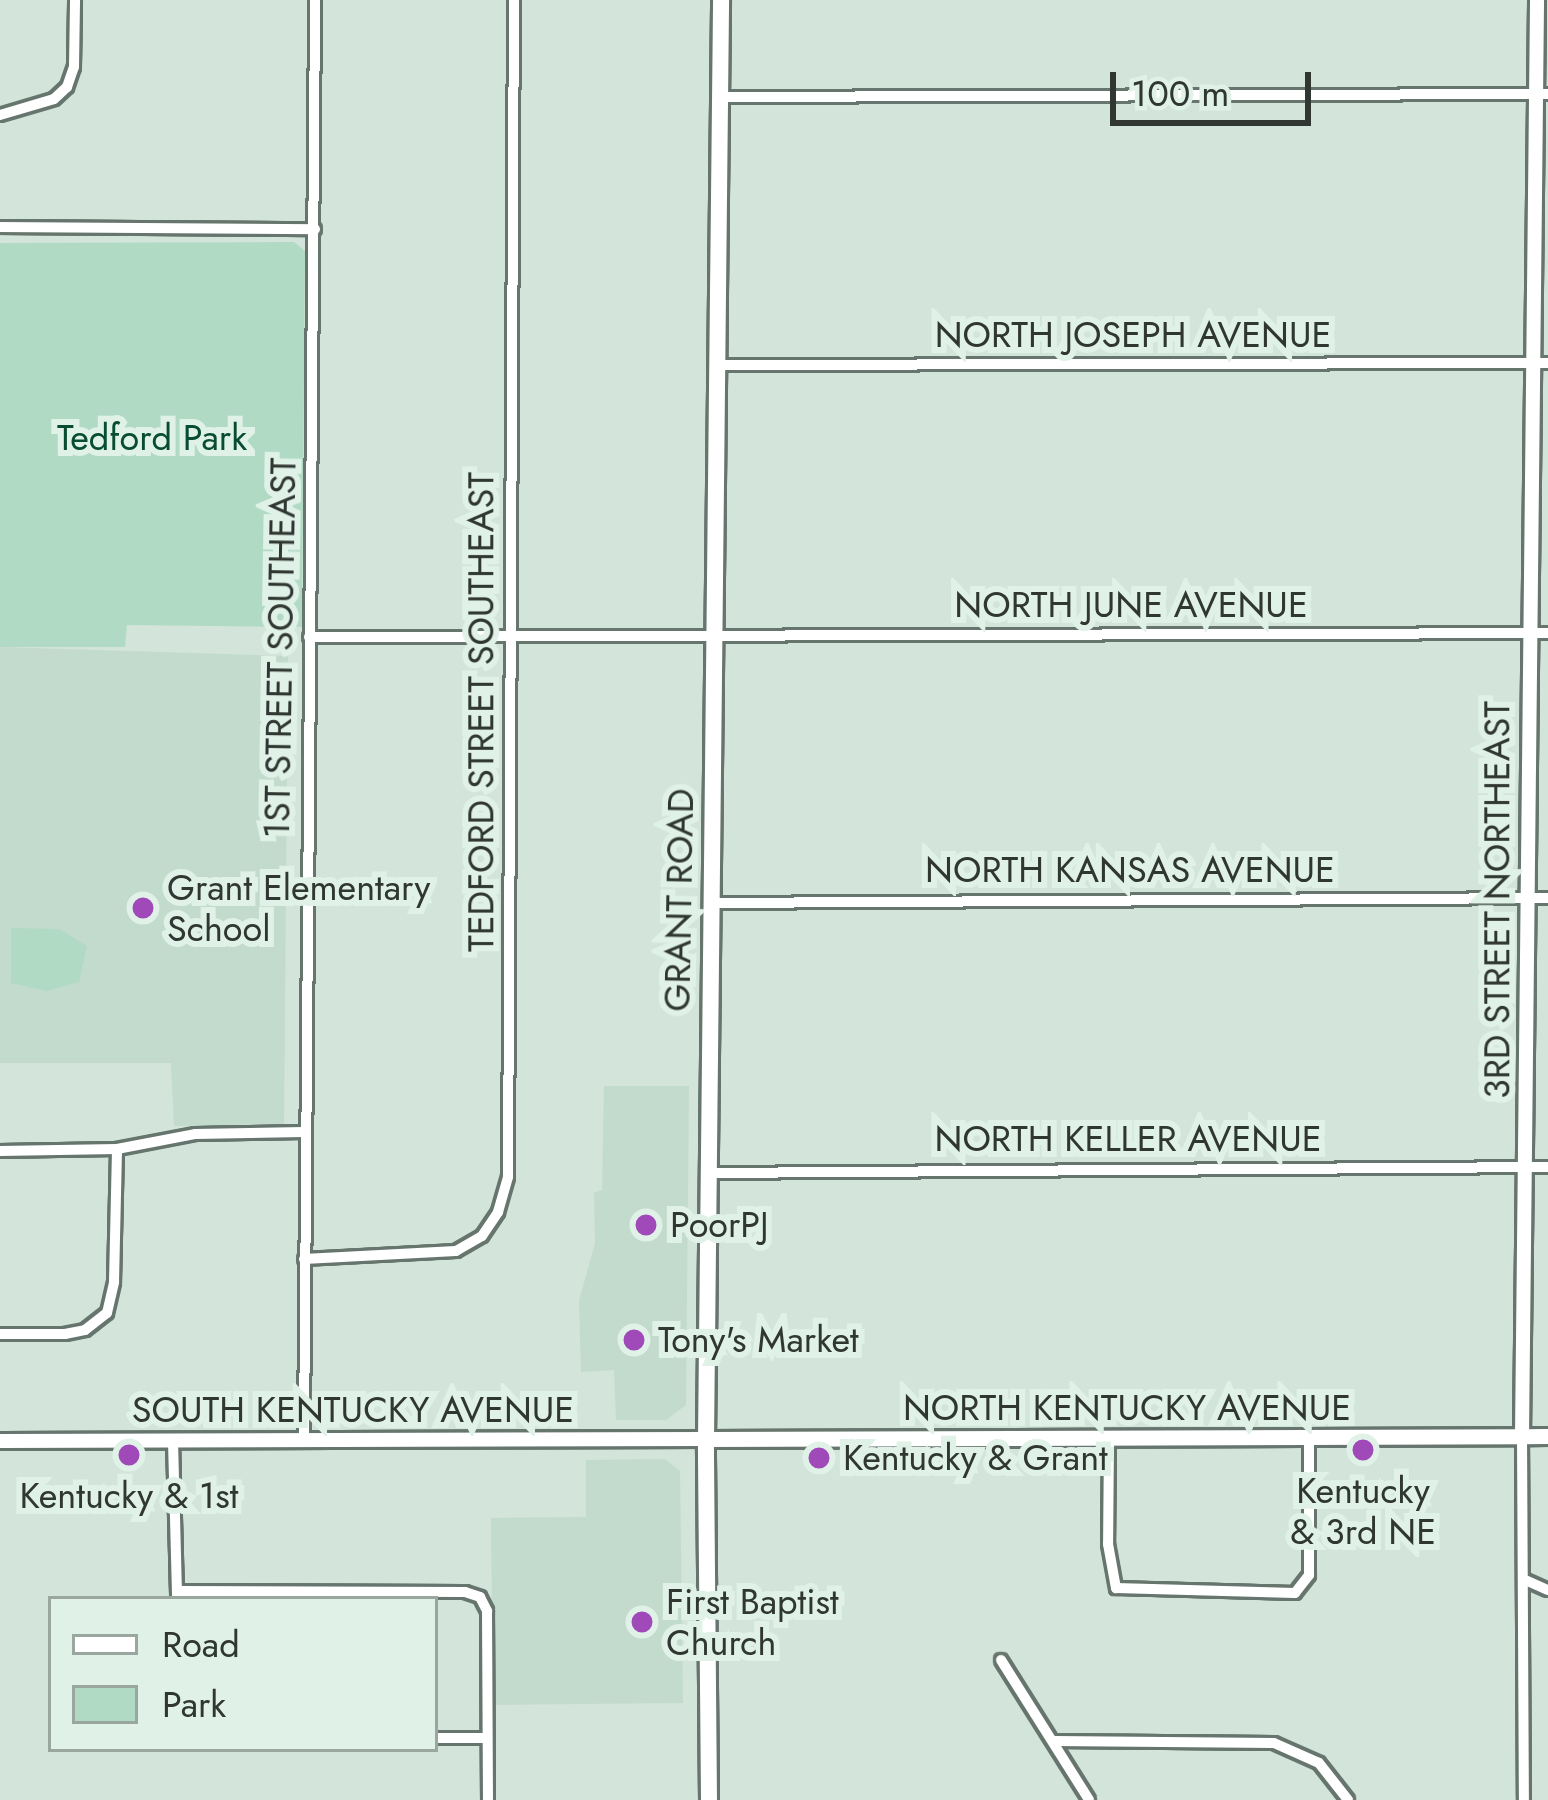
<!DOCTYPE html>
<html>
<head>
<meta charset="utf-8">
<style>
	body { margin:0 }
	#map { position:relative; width:1548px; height:1800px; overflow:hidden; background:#d3e4da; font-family:Jost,sans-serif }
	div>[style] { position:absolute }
	.built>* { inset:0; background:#c3dbcd }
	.green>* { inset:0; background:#b0dac3 }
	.roads { filter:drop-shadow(3px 0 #66756d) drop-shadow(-3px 0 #66756d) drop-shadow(0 3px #66756d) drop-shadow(0 -3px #66756d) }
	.minor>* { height:10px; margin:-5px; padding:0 5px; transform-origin:5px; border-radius:5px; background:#fff }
	.tertiary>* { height:14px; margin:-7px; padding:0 7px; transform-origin:7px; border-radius:7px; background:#fff }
	.secondary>* { height:15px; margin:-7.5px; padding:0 7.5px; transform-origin:7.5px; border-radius:7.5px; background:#fff }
	.primary>* { height:16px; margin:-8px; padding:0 8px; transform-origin:8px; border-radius:8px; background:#fff }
	.dots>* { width:33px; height:33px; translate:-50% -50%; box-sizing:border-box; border:6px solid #e0f1e8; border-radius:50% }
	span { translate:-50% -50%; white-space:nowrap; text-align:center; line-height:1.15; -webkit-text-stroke:12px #e0f1e8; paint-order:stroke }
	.street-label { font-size:36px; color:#303733 }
	.park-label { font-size:36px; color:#084d32 }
	.poi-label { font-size:36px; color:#303733 }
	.left { translate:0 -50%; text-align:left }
	.legend { position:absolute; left:48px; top:1596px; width:390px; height:156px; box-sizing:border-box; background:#e0f1e8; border:3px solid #9aa7a0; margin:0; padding:15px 21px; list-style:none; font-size:36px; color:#303733 }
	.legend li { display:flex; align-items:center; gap:24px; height:60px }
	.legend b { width:60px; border:3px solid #9aa7a0 }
	.scale { position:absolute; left:1110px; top:72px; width:201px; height:54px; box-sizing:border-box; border:6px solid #303733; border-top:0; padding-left:15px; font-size:36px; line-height:42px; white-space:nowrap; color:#303733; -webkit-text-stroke:9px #e0f1e8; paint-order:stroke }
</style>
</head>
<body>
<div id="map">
	<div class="built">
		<i style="clip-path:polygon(0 647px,288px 656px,284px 1124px,174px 1126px,171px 1063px,0 1063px)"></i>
		<i style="clip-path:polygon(604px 1086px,689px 1086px,686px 1405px,666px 1420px,616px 1420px,614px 1370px,581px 1372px,579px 1301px,595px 1243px,594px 1193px,602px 1190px)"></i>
		<i style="clip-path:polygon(665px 1459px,680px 1471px,683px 1703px,493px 1705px,491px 1518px,586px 1517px,586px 1460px)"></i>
	</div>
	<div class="green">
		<i style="clip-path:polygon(294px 242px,305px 251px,302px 627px,127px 625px,125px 647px,0 647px,0 243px)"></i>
		<i style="clip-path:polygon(11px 928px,59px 929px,87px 946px,79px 982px,46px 991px,11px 983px)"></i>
	</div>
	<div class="roads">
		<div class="minor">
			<i style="left:720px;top:97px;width:828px;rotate:-0.21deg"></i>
			<i style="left:0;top:115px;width:56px;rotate:-16.5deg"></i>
			<i style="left:54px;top:99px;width:18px;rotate:-43deg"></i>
			<i style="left:67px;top:87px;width:21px;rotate:-71deg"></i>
			<i style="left:74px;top:67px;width:67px;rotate:-89.1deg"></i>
			<i style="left:0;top:227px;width:315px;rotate:0.4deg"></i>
			<i style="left:718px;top:365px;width:830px;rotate:-0.14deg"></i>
			<i style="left:309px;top:637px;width:1239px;rotate:-0.18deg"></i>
			<i style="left:712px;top:903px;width:836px;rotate:-0.34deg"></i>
			<i style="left:0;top:1151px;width:117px;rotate:-1deg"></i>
			<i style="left:117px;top:1149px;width:79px;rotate:-10.9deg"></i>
			<i style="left:195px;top:1134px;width:109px;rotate:-1.1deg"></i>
			<i style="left:709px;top:1173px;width:839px;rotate:-0.41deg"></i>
			<i style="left:304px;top:1259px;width:152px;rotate:-3deg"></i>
			<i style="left:456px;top:1251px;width:30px;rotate:-30deg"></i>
			<i style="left:482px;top:1236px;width:29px;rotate:-56deg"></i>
			<i style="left:498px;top:1212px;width:36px;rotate:-74deg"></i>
			<i style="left:508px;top:1177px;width:1177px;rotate:-89.71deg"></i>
			<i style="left:0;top:1334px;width:65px"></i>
			<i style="left:65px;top:1334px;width:20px;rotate:-11deg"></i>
			<i style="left:85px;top:1330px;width:28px;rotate:-38deg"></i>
			<i style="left:107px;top:1313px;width:32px;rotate:-77deg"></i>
			<i style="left:114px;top:1282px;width:133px;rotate:-88.7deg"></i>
			<i style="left:1522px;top:1436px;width:364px;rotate:89.7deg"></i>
			<i style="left:1109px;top:1438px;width:106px;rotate:90.5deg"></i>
			<i style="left:1108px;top:1544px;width:45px;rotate:79.7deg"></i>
			<i style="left:1116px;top:1588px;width:179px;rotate:1.6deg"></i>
			<i style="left:1295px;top:1593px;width:23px;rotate:-52deg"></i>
			<i style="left:1309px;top:1575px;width:138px;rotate:-90deg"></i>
			<i style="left:304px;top:1440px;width:1440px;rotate:-89.56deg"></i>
			<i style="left:173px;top:1441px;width:158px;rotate:88.5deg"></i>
			<i style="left:1523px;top:1579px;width:27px;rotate:24deg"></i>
			<i style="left:177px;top:1591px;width:288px;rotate:0.2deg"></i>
			<i style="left:465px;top:1592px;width:16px;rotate:18deg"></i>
			<i style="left:480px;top:1597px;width:16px;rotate:63deg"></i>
			<i style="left:487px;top:1611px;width:189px;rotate:89.7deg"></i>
			<i style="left:1001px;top:1660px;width:165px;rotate:57.8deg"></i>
			<i style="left:435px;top:1738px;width:51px"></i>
			<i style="left:1054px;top:1741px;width:220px;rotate:0.5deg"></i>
			<i style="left:1274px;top:1743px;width:49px;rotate:24deg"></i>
			<i style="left:1319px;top:1763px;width:47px;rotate:51.9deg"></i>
		</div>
		<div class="tertiary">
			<i style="left:1522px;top:1436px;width:1436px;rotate:-89.4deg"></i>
			<i style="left:0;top:1441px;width:706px;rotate:-0.16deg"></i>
		</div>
		<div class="secondary">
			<i style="left:706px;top:1439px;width:842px;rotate:-0.2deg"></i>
		</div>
		<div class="primary">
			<i style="left:709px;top:1800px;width:361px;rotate:-90.5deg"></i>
			<i style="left:706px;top:1439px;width:1439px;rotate:-89.4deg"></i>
		</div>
	</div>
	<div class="dots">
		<i style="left:143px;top:908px;background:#9f4ab8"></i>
		<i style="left:646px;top:1225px;background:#9f4ab8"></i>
		<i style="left:634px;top:1340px;background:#9f4ab8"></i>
		<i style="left:1363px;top:1450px;background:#9f4ab8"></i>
		<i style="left:129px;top:1455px;background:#9f4ab8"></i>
		<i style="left:819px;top:1458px;background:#9f4ab8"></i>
		<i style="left:642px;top:1622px;background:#9f4ab8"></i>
	</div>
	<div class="street-label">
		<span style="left:1133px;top:335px">NORTH JOSEPH AVENUE</span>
		<span style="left:1131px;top:605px">NORTH JUNE AVENUE</span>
		<span style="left:280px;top:648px;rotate:-89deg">1ST STREET SOUTHEAST</span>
		<span style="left:481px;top:712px;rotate:-90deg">TEDFORD STREET SOUTHEAST</span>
		<span style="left:1130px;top:870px">NORTH KANSAS AVENUE</span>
		<span style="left:679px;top:900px;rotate:-89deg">GRANT ROAD</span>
		<span style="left:1497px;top:900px;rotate:-90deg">3RD STREET NORTHEAST</span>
		<span style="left:1128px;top:1139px">NORTH KELLER AVENUE</span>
		<span style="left:1127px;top:1408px">NORTH KENTUCKY AVENUE</span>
		<span style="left:353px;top:1410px">SOUTH KENTUCKY AVENUE</span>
	</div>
	<div class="park-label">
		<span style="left:152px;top:438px">Tedford Park</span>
	</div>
	<div class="poi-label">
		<span class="left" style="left:167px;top:908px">Grant Elementary<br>School</span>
		<span class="left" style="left:670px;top:1225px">PoorPJ</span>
		<span class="left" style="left:658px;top:1340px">Tony's Market</span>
		<span class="left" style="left:843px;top:1458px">Kentucky &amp; Grant</span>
		<span style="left:1363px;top:1511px">Kentucky<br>&amp; 3rd NE</span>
		<span style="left:129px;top:1496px">Kentucky &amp; 1st</span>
		<span class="left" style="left:666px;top:1622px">First Baptist<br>Church</span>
	</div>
	<ul class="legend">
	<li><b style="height:15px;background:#fff"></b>Road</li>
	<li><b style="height:33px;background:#b0dac3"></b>Park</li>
	</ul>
	<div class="scale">100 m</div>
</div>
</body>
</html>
